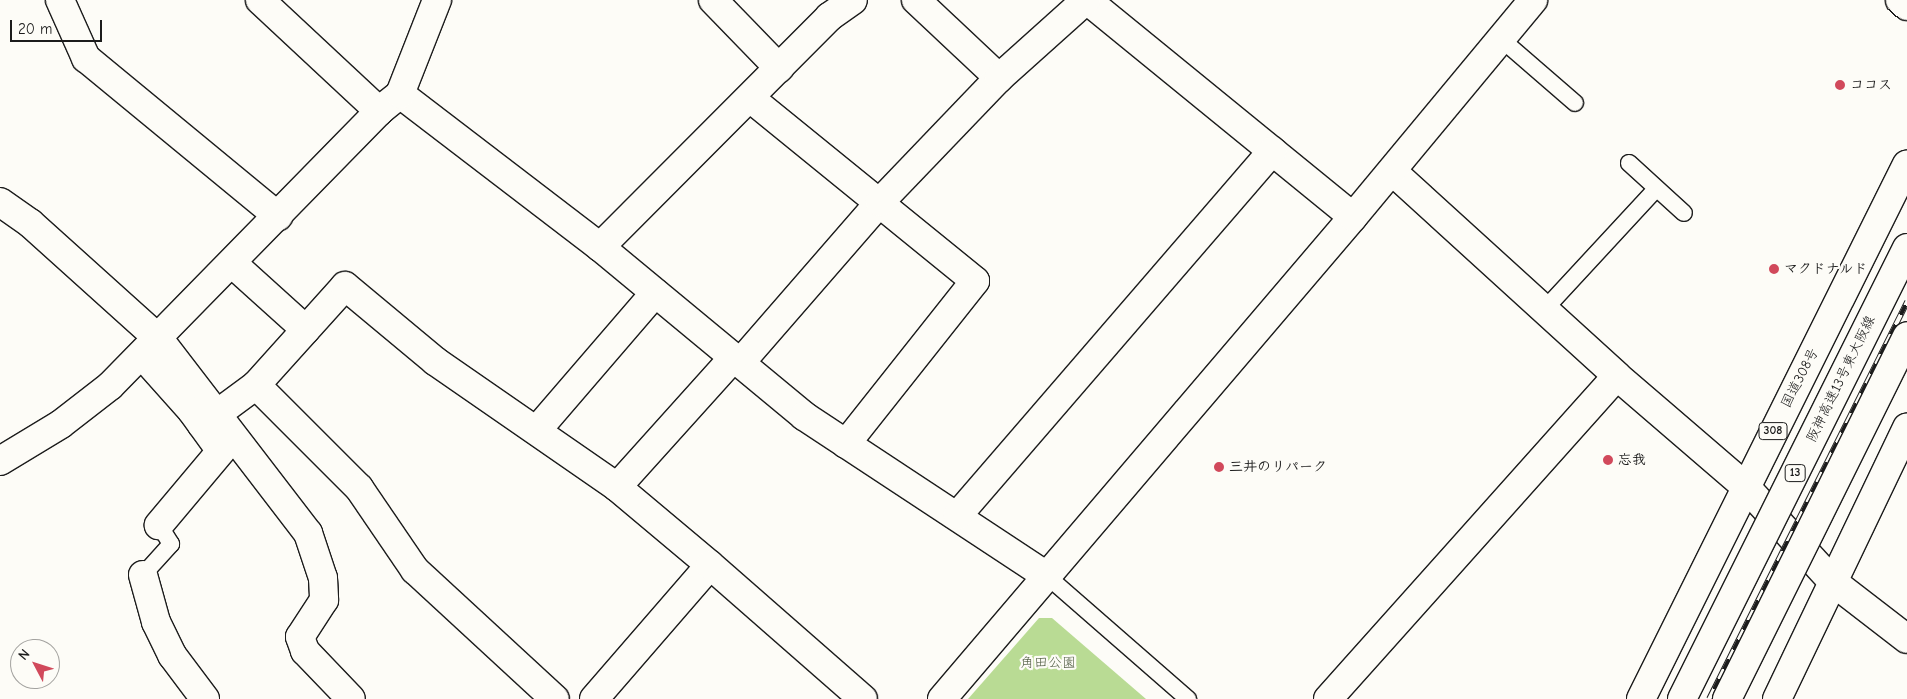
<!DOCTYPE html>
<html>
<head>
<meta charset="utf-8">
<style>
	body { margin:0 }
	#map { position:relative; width:1907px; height:699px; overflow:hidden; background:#fdfcf7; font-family:"Comic Neue","Klee One",sans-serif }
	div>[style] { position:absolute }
	.green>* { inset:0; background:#b9db94 }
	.roads { filter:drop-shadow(1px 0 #1c1c1c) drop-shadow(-1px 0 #1c1c1c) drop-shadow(0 1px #1c1c1c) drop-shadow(0 -1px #1c1c1c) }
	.lane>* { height:16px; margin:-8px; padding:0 8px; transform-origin:8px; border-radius:8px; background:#fdfcf7 }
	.street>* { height:28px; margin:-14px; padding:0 14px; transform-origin:14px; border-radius:14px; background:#fdfcf7 }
	.secondary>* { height:28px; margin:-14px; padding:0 14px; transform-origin:14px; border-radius:14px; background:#fdfcf7 }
	.highway>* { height:28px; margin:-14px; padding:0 14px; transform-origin:14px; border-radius:14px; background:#fdfcf7 }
	.rail>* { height:5.5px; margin-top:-2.75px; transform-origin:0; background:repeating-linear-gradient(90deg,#fdfcf7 0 11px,#1c1c1c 0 22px); box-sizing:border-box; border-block:1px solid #1c1c1c }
	.bridges { filter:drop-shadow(1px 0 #1c1c1c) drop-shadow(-1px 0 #1c1c1c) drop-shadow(0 1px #1c1c1c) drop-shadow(0 -1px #1c1c1c) }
	.highway-bridge>* { height:28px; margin:-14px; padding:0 14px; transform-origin:14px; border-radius:14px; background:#fdfcf7 }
	.dots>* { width:14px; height:14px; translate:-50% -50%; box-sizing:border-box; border:2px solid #fdfcf7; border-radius:50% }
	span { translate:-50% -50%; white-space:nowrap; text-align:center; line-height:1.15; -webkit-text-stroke:4.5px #fdfcf7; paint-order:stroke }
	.shield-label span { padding:1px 4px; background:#fdfcf7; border:1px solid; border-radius:4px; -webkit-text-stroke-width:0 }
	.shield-label { font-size:12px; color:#1c1c1c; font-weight:700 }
	.poi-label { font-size:14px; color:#1c1c1c; font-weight:700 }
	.left { translate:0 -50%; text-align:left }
	.street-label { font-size:14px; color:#1c1c1c }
	.park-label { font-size:14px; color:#535f46 }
	.north { position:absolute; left:10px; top:639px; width:50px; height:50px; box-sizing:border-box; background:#fdfcf7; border:1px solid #a3a29f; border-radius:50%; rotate:310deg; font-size:14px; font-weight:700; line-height:20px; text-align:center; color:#1c1c1c }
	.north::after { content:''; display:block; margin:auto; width:18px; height:22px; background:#d1495b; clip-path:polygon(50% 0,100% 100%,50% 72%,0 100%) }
	.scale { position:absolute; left:10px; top:20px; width:92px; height:22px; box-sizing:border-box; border:2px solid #1c1c1c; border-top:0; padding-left:6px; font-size:15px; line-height:18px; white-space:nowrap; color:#1c1c1c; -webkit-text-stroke:4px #fdfcf7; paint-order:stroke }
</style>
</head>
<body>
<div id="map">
	<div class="green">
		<i style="clip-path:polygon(1039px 618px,1052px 618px,1146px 699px,968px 699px)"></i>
	</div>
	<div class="roads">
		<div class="lane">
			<i style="left:1500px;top:38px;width:99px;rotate:40.9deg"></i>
			<i style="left:1629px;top:163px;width:74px;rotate:42.3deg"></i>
			<i style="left:1544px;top:310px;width:165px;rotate:-47.2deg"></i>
			<i style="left:143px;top:575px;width:42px;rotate:-47.9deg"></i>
			<i style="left:171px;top:544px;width:22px;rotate:-122deg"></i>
			<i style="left:1047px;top:576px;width:187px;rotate:41.1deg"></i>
		</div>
		<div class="street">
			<i style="left:60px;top:0;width:64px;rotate:65.9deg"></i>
			<i style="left:86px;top:58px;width:249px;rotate:39.5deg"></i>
			<i style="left:260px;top:0;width:163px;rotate:43deg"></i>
			<i style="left:713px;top:0;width:95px;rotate:45.9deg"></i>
			<i style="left:916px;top:0;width:114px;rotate:43.2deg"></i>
			<i style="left:1087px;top:0;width:343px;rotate:39.2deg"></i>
			<i style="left:400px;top:94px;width:252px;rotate:37.4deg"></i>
			<i style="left:600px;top:247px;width:265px;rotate:39.6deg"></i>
			<i style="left:804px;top:416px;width:291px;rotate:33.4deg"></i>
			<i style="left:750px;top:98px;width:290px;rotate:39.1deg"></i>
			<i style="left:975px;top:281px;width:208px;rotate:128.4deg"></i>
			<i style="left:0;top:202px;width:37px;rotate:35deg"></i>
			<i style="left:30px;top:223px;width:173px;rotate:42deg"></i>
			<i style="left:159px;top:339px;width:245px;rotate:52.5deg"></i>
			<i style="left:308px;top:533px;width:47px;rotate:71.6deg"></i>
			<i style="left:323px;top:578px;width:22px;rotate:87deg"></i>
			<i style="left:324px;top:600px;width:44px;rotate:123deg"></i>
			<i style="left:300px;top:637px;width:15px;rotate:70deg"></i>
			<i style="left:305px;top:651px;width:66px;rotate:46.2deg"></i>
			<i style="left:600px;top:247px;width:325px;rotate:-45.1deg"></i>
			<i style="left:829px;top:17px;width:29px;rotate:-35deg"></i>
			<i style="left:233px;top:264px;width:98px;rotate:42.1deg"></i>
			<i style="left:142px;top:355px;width:75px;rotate:48.2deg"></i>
			<i style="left:192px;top:411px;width:49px;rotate:54.1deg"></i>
			<i style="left:221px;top:451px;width:97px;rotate:130deg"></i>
			<i style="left:740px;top:363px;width:213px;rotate:-49deg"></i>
			<i style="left:880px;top:202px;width:172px;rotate:-46.2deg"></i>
			<i style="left:999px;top:78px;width:117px;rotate:-41.9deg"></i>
			<i style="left:256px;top:385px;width:146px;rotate:45deg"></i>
			<i style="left:359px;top:488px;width:99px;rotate:55.7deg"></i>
			<i style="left:415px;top:570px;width:190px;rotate:42.7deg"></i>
			<i style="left:202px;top:425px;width:67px;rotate:-36.5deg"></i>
			<i style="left:256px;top:385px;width:133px;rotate:-48deg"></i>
			<i style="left:345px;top:286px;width:117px;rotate:39.8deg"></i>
			<i style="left:435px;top:361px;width:221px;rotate:34.7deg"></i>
			<i style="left:617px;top:487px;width:121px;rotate:40deg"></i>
			<i style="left:537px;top:430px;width:181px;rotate:-49.3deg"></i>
			<i style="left:0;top:461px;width:71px;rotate:-31.2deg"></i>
			<i style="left:61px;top:424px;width:62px;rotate:-37.8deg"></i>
			<i style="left:110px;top:386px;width:385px;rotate:-45.6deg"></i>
			<i style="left:379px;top:111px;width:27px;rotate:-39deg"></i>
			<i style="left:400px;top:94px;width:101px;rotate:-68.5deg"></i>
			<i style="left:617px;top:487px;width:173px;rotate:-48deg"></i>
			<i style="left:1746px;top:487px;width:129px;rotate:47.5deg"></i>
			<i style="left:1833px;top:582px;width:93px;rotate:37.6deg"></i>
			<i style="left:958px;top:515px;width:481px;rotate:-49.2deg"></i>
			<i style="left:143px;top:575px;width:49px;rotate:74.5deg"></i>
			<i style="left:156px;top:622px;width:37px;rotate:64deg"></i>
			<i style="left:172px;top:655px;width:55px;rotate:53.1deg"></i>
			<i style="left:594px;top:699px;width:177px;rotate:-49.1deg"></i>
			<i style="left:710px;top:565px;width:203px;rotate:41.2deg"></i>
			<i style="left:1328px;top:699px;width:433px;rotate:-48.2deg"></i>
		</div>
		<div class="secondary">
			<i style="left:1900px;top:0;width:9px;rotate:41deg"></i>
			<i style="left:1392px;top:171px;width:304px;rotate:42.3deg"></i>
			<i style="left:1617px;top:376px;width:170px;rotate:40.7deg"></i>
			<i style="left:942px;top:699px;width:633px;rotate:-49.55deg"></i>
			<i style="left:1353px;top:217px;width:282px;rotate:-50.3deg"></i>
		</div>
		<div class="highway">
			<i style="left:1641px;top:699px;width:597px;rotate:-63.56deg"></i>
			<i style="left:1777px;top:699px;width:301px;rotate:-64.4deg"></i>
		</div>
	</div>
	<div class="rail">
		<i style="left:1684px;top:699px;width:329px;rotate:-64.2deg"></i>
		<i style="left:1827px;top:403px;width:173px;rotate:-62.4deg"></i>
		<i style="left:1709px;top:699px;width:444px;rotate:-63.5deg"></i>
	</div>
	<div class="bridges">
		<div class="highway-bridge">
			<i style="left:1682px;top:699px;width:504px;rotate:-63.49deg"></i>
			<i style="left:1727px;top:699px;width:405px;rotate:-63.6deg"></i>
		</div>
	</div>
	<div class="dots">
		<i style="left:1840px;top:85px;background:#d1495b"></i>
		<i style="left:1774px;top:269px;background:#d1495b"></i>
		<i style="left:1608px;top:460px;background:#d1495b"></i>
		<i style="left:1219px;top:467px;background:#d1495b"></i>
	</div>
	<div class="shield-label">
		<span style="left:1773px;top:431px">308</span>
		<span style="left:1795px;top:473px">13</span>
	</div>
	<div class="poi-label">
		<span class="left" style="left:1850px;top:85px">ココス</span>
		<span class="left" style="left:1784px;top:269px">マクドナルド</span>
		<span class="left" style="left:1618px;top:460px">忘我</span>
		<span class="left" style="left:1229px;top:467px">三井のリパーク</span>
	</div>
	<div class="street-label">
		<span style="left:1800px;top:378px;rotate:-63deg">国道308号</span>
		<span style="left:1841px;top:379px;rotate:-64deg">阪神高速13号東大阪線</span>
	</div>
	<div class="park-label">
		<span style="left:1048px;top:663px">角田公園</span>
	</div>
	<div class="north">N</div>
	<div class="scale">20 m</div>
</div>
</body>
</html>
